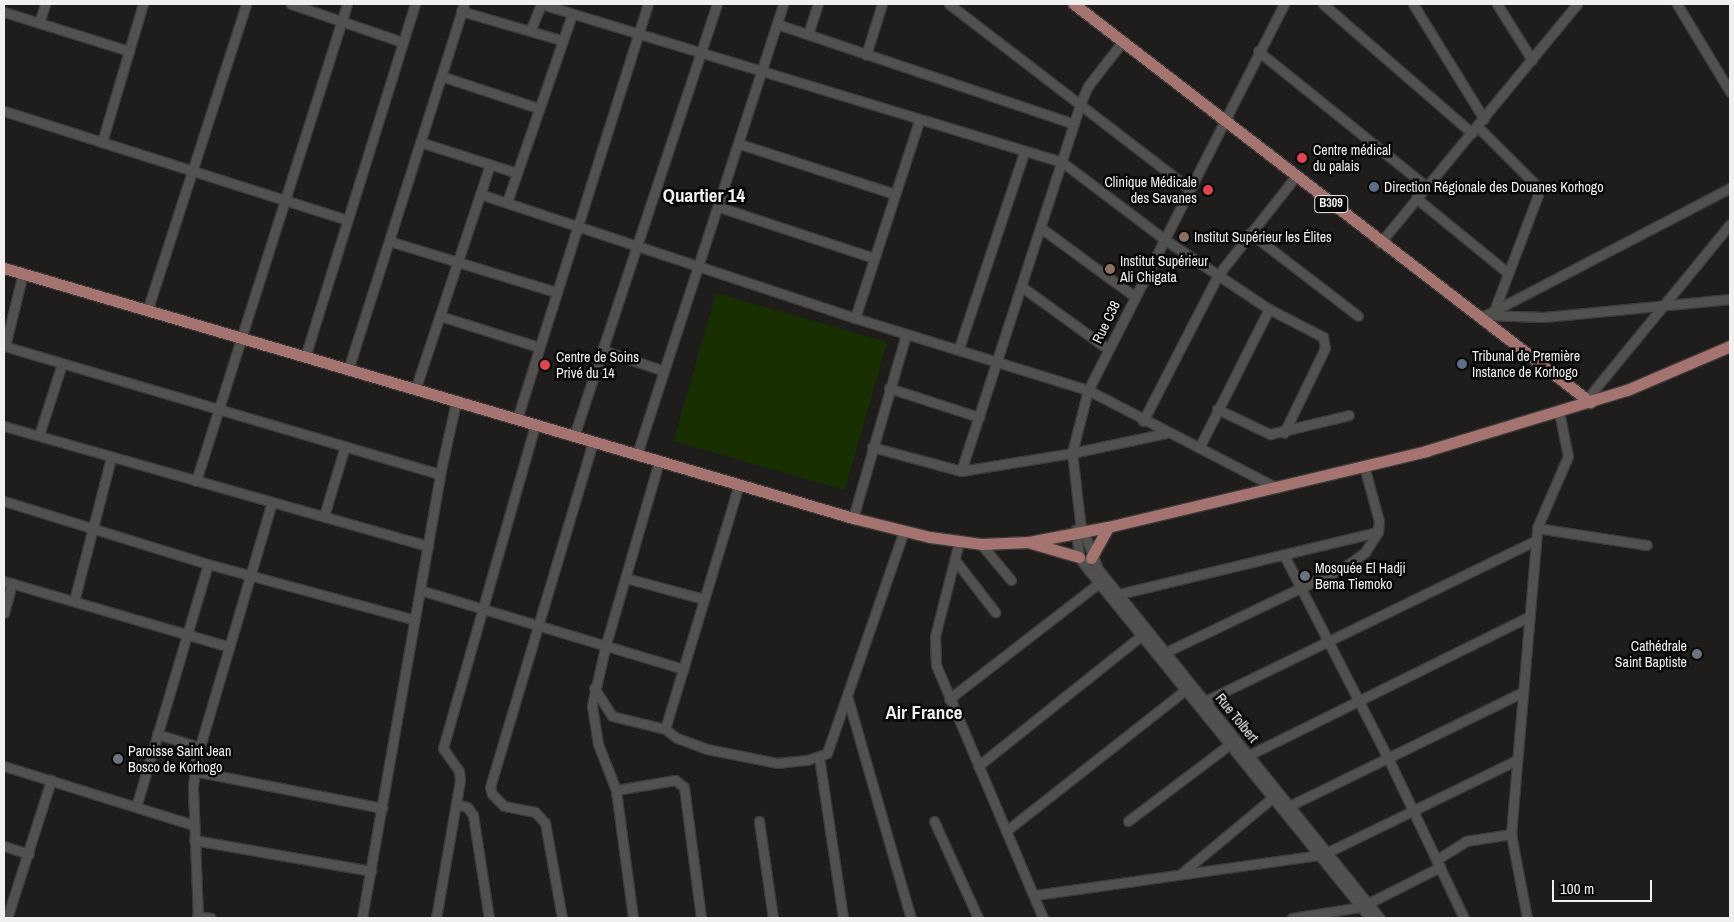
<!DOCTYPE html>
<html>
<head>
<meta charset="utf-8">
<style>
	body { margin:0 }
	#map { position:relative; width:1734px; height:922px; overflow:hidden; background:#1f1d1b; font-family:"Archivo Narrow",sans-serif }
	div>[style] { position:absolute }
	.green>* { inset:0; background:#182f01; transform-origin:0 0 }
	.roads { filter:drop-shadow(1px 0 #3c3b39) drop-shadow(-1px 0 #3c3b39) drop-shadow(0 1px #3c3b39) drop-shadow(0 -1px #3c3b39) }
	.minor>* { height:9px; margin:-4.5px; padding:0 4.5px; transform-origin:4.5px; border-radius:4.5px; background:#53514f }
	.major>* { height:11px; margin:-5.5px; padding:0 5.5px; transform-origin:5.5px; border-radius:5.5px; background:#a57471 }
	.dots>* { width:14px; height:14px; translate:-50% -50%; box-sizing:border-box; border:2px solid #080807; border-radius:50% }
	span { translate:-50% -50%; white-space:nowrap; text-align:center; line-height:1.15; -webkit-text-stroke:5px #080807; paint-order:stroke }
	.shield-label span { padding:1px 4px; background:#080807; border:1px solid; border-radius:4px; -webkit-text-stroke-width:0 }
	.shield-label { font-size:12px; color:#f1f0ee; font-weight:700 }
	.poi-label { font-size:14px; color:#f1f0ee }
	.left { translate:0 -50%; text-align:left }
	.right { translate:-100% -50%; text-align:right }
	.street-label { font-size:14px; color:#f1f0ee }
	.district-label { font-size:19px; color:#f1f0ee; font-weight:700 }
	.frame { position:absolute; inset:0; border:5px solid #f1f0ee; pointer-events:none }
	.scale { position:absolute; left:1552px; top:880px; width:100px; height:22px; box-sizing:border-box; border:2px solid #f1f0ee; border-top:0; padding-left:6px; font-size:15px; line-height:18px; white-space:nowrap; color:#f1f0ee; -webkit-text-stroke:4px #080807; paint-order:stroke }
</style>
</head>
<body>
<div id="map">
	<div class="green">
		<i style="left:716px;top:293px;width:178px;height:154px;rotate:16deg"></i>
	</div>
	<div class="roads">
		<div class="minor">
			<i style="left:291px;top:4px;width:117px;rotate:18.9deg"></i>
			<i style="left:541px;top:4px;width:544px;rotate:16.87deg"></i>
			<i style="left:1062px;top:162px;width:128px;rotate:37deg"></i>
			<i style="left:1164px;top:239px;width:126px;rotate:33.7deg"></i>
			<i style="left:1269px;top:309px;width:61px;rotate:27.4deg"></i>
			<i style="left:1323px;top:337px;width:11px;rotate:80deg"></i>
			<i style="left:1325px;top:348px;width:94px;rotate:115.8deg"></i>
			<i style="left:949px;top:4px;width:304px;rotate:37.5deg"></i>
			<i style="left:1284px;top:4px;width:433px;rotate:116.9deg"></i>
			<i style="left:1088px;top:390px;width:65px;rotate:104.3deg"></i>
			<i style="left:1072px;top:453px;width:35px;rotate:83deg"></i>
			<i style="left:1076px;top:488px;width:34px;rotate:83deg"></i>
			<i style="left:1080px;top:522px;width:50px;rotate:69deg"></i>
			<i style="left:1098px;top:569px;width:449px;rotate:51.1deg"></i>
			<i style="left:1323px;top:4px;width:197px;rotate:40.9deg"></i>
			<i style="left:1413px;top:4px;width:135px;rotate:58.3deg"></i>
			<i style="left:1497px;top:4px;width:66px;rotate:58deg"></i>
			<i style="left:1677px;top:4px;width:103px;rotate:58.9deg"></i>
			<i style="left:461px;top:11px;width:104px;rotate:16.2deg"></i>
			<i style="left:4px;top:12px;width:131px;rotate:17.3deg"></i>
			<i style="left:39px;top:23px;width:20px;rotate:-72deg"></i>
			<i style="left:777px;top:24px;width:313px;rotate:18.6deg"></i>
			<i style="left:531px;top:29px;width:27px;rotate:-68deg"></i>
			<i style="left:808px;top:34px;width:32px;rotate:-72deg"></i>
			<i style="left:1258px;top:51px;width:217px;rotate:38.8deg"></i>
			<i style="left:866px;top:55px;width:53px;rotate:-72.6deg"></i>
			<i style="left:441px;top:76px;width:102px;rotate:18.3deg"></i>
			<i style="left:4px;top:111px;width:360px;rotate:17.6deg"></i>
			<i style="left:1478px;top:127px;width:81px;rotate:45deg"></i>
			<i style="left:1535px;top:184px;width:11px;rotate:75deg"></i>
			<i style="left:1538px;top:195px;width:121px;rotate:110.8deg"></i>
			<i style="left:102px;top:142px;width:144px;rotate:-73.5deg"></i>
			<i style="left:420px;top:142px;width:102px;rotate:17.7deg"></i>
			<i style="left:740px;top:144px;width:163px;rotate:17.9deg"></i>
			<i style="left:480px;top:194px;width:395px;rotate:18.3deg"></i>
			<i style="left:855px;top:318px;width:244px;rotate:17.2deg"></i>
			<i style="left:1088px;top:390px;width:213px;rotate:27.4deg"></i>
			<i style="left:1416px;top:198px;width:119px;rotate:39.2deg"></i>
			<i style="left:507px;top:202px;width:199px;rotate:-70.9deg"></i>
			<i style="left:719px;top:207px;width:163px;rotate:18.2deg"></i>
			<i style="left:1041px;top:228px;width:115px;rotate:36.2deg"></i>
			<i style="left:1250px;top:233px;width:136px;rotate:37.5deg"></i>
			<i style="left:389px;top:241px;width:175px;rotate:17deg"></i>
			<i style="left:1380px;top:243px;width:310px;rotate:-50.5deg"></i>
			<i style="left:1022px;top:287px;width:106px;rotate:35.8deg"></i>
			<i style="left:147px;top:311px;width:323px;rotate:-72.1deg"></i>
			<i style="left:1485px;top:315px;width:59px;rotate:1.9deg"></i>
			<i style="left:1544px;top:317px;width:187px;rotate:-5.5deg"></i>
			<i style="left:440px;top:316px;width:104px;rotate:17.4deg"></i>
			<i style="left:1482px;top:317px;width:280px;rotate:-27.5deg"></i>
			<i style="left:855px;top:318px;width:207px;rotate:-72deg"></i>
			<i style="left:4px;top:346px;width:454px;rotate:16.4deg"></i>
			<i style="left:5px;top:346px;width:75px;rotate:-76.1deg"></i>
			<i style="left:959px;top:348px;width:206px;rotate:-71.6deg"></i>
			<i style="left:602px;top:350px;width:65px;rotate:18.7deg"></i>
			<i style="left:305px;top:357px;width:370px;rotate:-72.7deg"></i>
			<i style="left:348px;top:370px;width:384px;rotate:-72.4deg"></i>
			<i style="left:889px;top:388px;width:95px;rotate:17.9deg"></i>
			<i style="left:415px;top:390px;width:237px;rotate:-71.6deg"></i>
			<i style="left:1586px;top:400px;width:227px;rotate:-50.7deg"></i>
			<i style="left:1217px;top:409px;width:59px;rotate:25.3deg"></i>
			<i style="left:1270px;top:434px;width:81px;rotate:-13.5deg"></i>
			<i style="left:517px;top:419px;width:435px;rotate:-72.5deg"></i>
			<i style="left:1143px;top:421px;width:164px;rotate:-62.8deg"></i>
			<i style="left:1218px;top:275px;width:126px;rotate:-51.8deg"></i>
			<i style="left:4px;top:426px;width:441px;rotate:15.8deg"></i>
			<i style="left:39px;top:435px;width:75px;rotate:-72.1deg"></i>
			<i style="left:574px;top:436px;width:455px;rotate:-71.7deg"></i>
			<i style="left:872px;top:447px;width:92px;rotate:15.1deg"></i>
			<i style="left:961px;top:471px;width:112px;rotate:-9.2deg"></i>
			<i style="left:1072px;top:453px;width:96px;rotate:-12deg"></i>
			<i style="left:1199px;top:448px;width:156px;rotate:-63.3deg"></i>
			<i style="left:637px;top:454px;width:473px;rotate:-72deg"></i>
			<i style="left:961px;top:471px;width:386px;rotate:-72deg"></i>
			<i style="left:1080px;top:104px;width:20px;rotate:-66deg"></i>
			<i style="left:1088px;top:86px;width:57px;rotate:-52.1deg"></i>
			<i style="left:196px;top:481px;width:500px;rotate:-72.43deg"></i>
			<i style="left:4px;top:501px;width:214px;rotate:17.2deg"></i>
			<i style="left:208px;top:564px;width:214px;rotate:15.1deg"></i>
			<i style="left:324px;top:516px;width:73px;rotate:-73.3deg"></i>
			<i style="left:853px;top:518px;width:191px;rotate:-73.9deg"></i>
			<i style="left:1537px;top:528px;width:111px;rotate:8.8deg"></i>
			<i style="left:1076px;top:529px;width:28px;rotate:84deg"></i>
			<i style="left:1079px;top:557px;width:19px;rotate:54deg"></i>
			<i style="left:1090px;top:572px;width:445px;rotate:51deg"></i>
			<i style="left:959px;top:542px;width:97px;rotate:104.3deg"></i>
			<i style="left:935px;top:636px;width:29px;rotate:88deg"></i>
			<i style="left:936px;top:665px;width:275px;rotate:67.1deg"></i>
			<i style="left:981px;top:544px;width:47px;rotate:50.2deg"></i>
			<i style="left:1285px;top:557px;width:224px;rotate:62.9deg"></i>
			<i style="left:1387px;top:756px;width:179px;rotate:64.6deg"></i>
			<i style="left:955px;top:560px;width:66px;rotate:52.4deg"></i>
			<i style="left:626px;top:578px;width:81px;rotate:15.1deg"></i>
			<i style="left:4px;top:581px;width:234px;rotate:16.3deg"></i>
			<i style="left:420px;top:590px;width:275px;rotate:16.7deg"></i>
			<i style="left:1119px;top:594px;width:266px;rotate:-13.5deg"></i>
			<i style="left:1378px;top:532px;width:11px;rotate:-85deg"></i>
			<i style="left:1379px;top:521px;width:57px;rotate:-105.3deg"></i>
			<i style="left:74px;top:601px;width:148px;rotate:-75.5deg"></i>
			<i style="left:4px;top:613px;width:31px;rotate:-75deg"></i>
			<i style="left:1166px;top:652px;width:199px;rotate:-25.5deg"></i>
			<i style="left:1346px;top:566px;width:24px;rotate:-36deg"></i>
			<i style="left:1365px;top:552px;width:24px;rotate:-57deg"></i>
			<i style="left:594px;top:688px;width:33px;rotate:57deg"></i>
			<i style="left:612px;top:716px;width:55px;rotate:13.8deg"></i>
			<i style="left:665px;top:729px;width:15px;rotate:37deg"></i>
			<i style="left:677px;top:738px;width:32px;rotate:20deg"></i>
			<i style="left:707px;top:749px;width:71px;rotate:11.3deg"></i>
			<i style="left:777px;top:763px;width:30px;rotate:-6deg"></i>
			<i style="left:807px;top:760px;width:21px;rotate:-19deg"></i>
			<i style="left:827px;top:753px;width:235px;rotate:-70.9deg"></i>
			<i style="left:848px;top:699px;width:228px;rotate:74deg"></i>
			<i style="left:949px;top:699px;width:190px;rotate:-37.7deg"></i>
			<i style="left:1205px;top:701px;width:368px;rotate:-25.9deg"></i>
			<i style="left:665px;top:729px;width:256px;rotate:-73.2deg"></i>
			<i style="left:157px;top:734px;width:44px;rotate:17.2deg"></i>
			<i style="left:1249px;top:755px;width:313px;rotate:-26.3deg"></i>
			<i style="left:819px;top:757px;width:163px;rotate:81.5deg"></i>
			<i style="left:4px;top:766px;width:198px;rotate:17.3deg"></i>
			<i style="left:978px;top:766px;width:210px;rotate:-38.6deg"></i>
			<i style="left:194px;top:771px;width:192px;rotate:11.1deg"></i>
			<i style="left:616px;top:790px;width:60px;rotate:-9.6deg"></i>
			<i style="left:675px;top:780px;width:11px;rotate:38deg"></i>
			<i style="left:684px;top:787px;width:132px;rotate:82.6deg"></i>
			<i style="left:456px;top:804px;width:11px;rotate:15deg"></i>
			<i style="left:467px;top:807px;width:10px;rotate:53deg"></i>
			<i style="left:473px;top:815px;width:104px;rotate:81.2deg"></i>
			<i style="left:136px;top:807px;width:253px;rotate:-73.5deg"></i>
			<i style="left:1285px;top:808px;width:265px;rotate:-26deg"></i>
			<i style="left:759px;top:821px;width:98px;rotate:81.8deg"></i>
			<i style="left:934px;top:821px;width:107px;rotate:65.6deg"></i>
			<i style="left:1128px;top:821px;width:126px;rotate:-37deg"></i>
			<i style="left:1006px;top:831px;width:228px;rotate:-38.2deg"></i>
			<i style="left:194px;top:840px;width:180px;rotate:9.9deg"></i>
			<i style="left:4px;top:846px;width:26px;rotate:18deg"></i>
			<i style="left:1328px;top:852px;width:210px;rotate:-26deg"></i>
			<i style="left:1436px;top:860px;width:36px;rotate:-32deg"></i>
			<i style="left:1466px;top:841px;width:46px;rotate:-8.8deg"></i>
			<i style="left:1182px;top:873px;width:117px;rotate:-39.8deg"></i>
			<i style="left:1035px;top:895px;width:288px;rotate:-8deg"></i>
			<i style="left:197px;top:916px;width:14px;rotate:8deg"></i>
			<i style="left:7px;top:918px;width:145px;rotate:-72.3deg"></i>
			<i style="left:198px;top:918px;width:132px;rotate:-92.2deg"></i>
			<i style="left:193px;top:786px;width:26px;rotate:-83deg"></i>
			<i style="left:196px;top:760px;width:269px;rotate:-73.6deg"></i>
			<i style="left:362px;top:918px;width:451px;rotate:-80deg"></i>
			<i style="left:440px;top:474px;width:74px;rotate:-77.5deg"></i>
			<i style="left:436px;top:918px;width:140px;rotate:-80.1deg"></i>
			<i style="left:460px;top:780px;width:9px;rotate:-96deg"></i>
			<i style="left:459px;top:771px;width:28px;rotate:-125deg"></i>
			<i style="left:443px;top:748px;width:337px;rotate:-74.1deg"></i>
			<i style="left:562px;top:918px;width:97px;rotate:-100.1deg"></i>
			<i style="left:545px;top:823px;width:15px;rotate:-132deg"></i>
			<i style="left:535px;top:812px;width:32px;rotate:-169deg"></i>
			<i style="left:504px;top:806px;width:17px;rotate:-135deg"></i>
			<i style="left:492px;top:794px;width:7px;rotate:-106deg"></i>
			<i style="left:490px;top:787px;width:361px;rotate:-73.4deg"></i>
			<i style="left:633px;top:918px;width:129px;rotate:-97.6deg"></i>
			<i style="left:616px;top:790px;width:49px;rotate:-111.4deg"></i>
			<i style="left:598px;top:744px;width:39px;rotate:-99deg"></i>
			<i style="left:592px;top:705px;width:63px;rotate:-77.1deg"></i>
			<i style="left:606px;top:644px;width:191px;rotate:-73.8deg"></i>
			<i style="left:1292px;top:918px;width:70px;rotate:-9.1deg"></i>
			<i style="left:1361px;top:907px;width:89px;rotate:-26.9deg"></i>
			<i style="left:1527px;top:918px;width:86px;rotate:-100.8deg"></i>
			<i style="left:1511px;top:834px;width:307px;rotate:-85.1deg"></i>
			<i style="left:1537px;top:528px;width:78px;rotate:-66.7deg"></i>
			<i style="left:1568px;top:456px;width:45px;rotate:-101.6deg"></i>
		</div>
		<div class="major">
			<i style="left:1074px;top:4px;width:652px;rotate:37.64deg"></i>
			<i style="left:4px;top:268px;width:885px;rotate:16.41deg"></i>
			<i style="left:853px;top:518px;width:79px;rotate:13.9deg"></i>
			<i style="left:930px;top:537px;width:51px;rotate:7.8deg"></i>
			<i style="left:981px;top:544px;width:48px;rotate:-2.4deg"></i>
			<i style="left:1029px;top:542px;width:80px;rotate:-10.8deg"></i>
			<i style="left:1108px;top:527px;width:327px;rotate:-13.4deg"></i>
			<i style="left:1426px;top:451px;width:210px;rotate:-16.9deg"></i>
			<i style="left:1627px;top:390px;width:112px;rotate:-23.1deg"></i>
			<i style="left:1031px;top:543px;width:50px;rotate:16.3deg"></i>
			<i style="left:1091px;top:558px;width:35px;rotate:-61deg"></i>
		</div>
	</div>
	<div class="dots">
		<i style="left:1302px;top:158px;background:#e0444e"></i>
		<i style="left:1374px;top:187px;background:#5c6f8a"></i>
		<i style="left:1208px;top:190px;background:#e0444e"></i>
		<i style="left:1184px;top:237px;background:#8d6e63"></i>
		<i style="left:1110px;top:269px;background:#8d6e63"></i>
		<i style="left:1462px;top:364px;background:#5c6f8a"></i>
		<i style="left:545px;top:365px;background:#e0444e"></i>
		<i style="left:1305px;top:576px;background:#6b7280"></i>
		<i style="left:1697px;top:654px;background:#6b7280"></i>
		<i style="left:118px;top:759px;background:#6b7280"></i>
	</div>
	<div class="shield-label">
		<span style="left:1331px;top:204px">B309</span>
	</div>
	<div class="poi-label">
		<span class="left" style="left:1313px;top:158px">Centre médical<br>du palais</span>
		<span class="right" style="left:1197px;top:190px">Clinique Médicale<br>des Savanes</span>
		<span class="left" style="left:1384px;top:187px">Direction Régionale des Douanes Korhogo</span>
		<span class="left" style="left:1194px;top:237px">Institut Supérieur les Élites</span>
		<span class="left" style="left:1120px;top:269px">Institut Supérieur<br>Ali Chigata</span>
		<span class="left" style="left:1472px;top:364px">Tribunal de Première<br>Instance de Korhogo</span>
		<span class="left" style="left:556px;top:365px">Centre de Soins<br>Privé du 14</span>
		<span class="left" style="left:1315px;top:576px">Mosquée El Hadji<br>Bema Tiemoko</span>
		<span class="right" style="left:1687px;top:654px">Cathédrale<br>Saint Baptiste</span>
		<span class="left" style="left:128px;top:759px">Paroisse Saint Jean<br>Bosco de Korhogo</span>
	</div>
	<div class="street-label">
		<span style="left:1106px;top:322px;rotate:-64deg">Rue C38</span>
		<span style="left:1237px;top:718px;rotate:51deg">Rue Tolbert</span>
	</div>
	<div class="district-label">
		<span style="left:704px;top:196px">Quartier 14</span>
		<span style="left:924px;top:713px">Air France</span>
	</div>
	<div class="frame"></div>
	<div class="scale">100 m</div>
</div>
</body>
</html>
